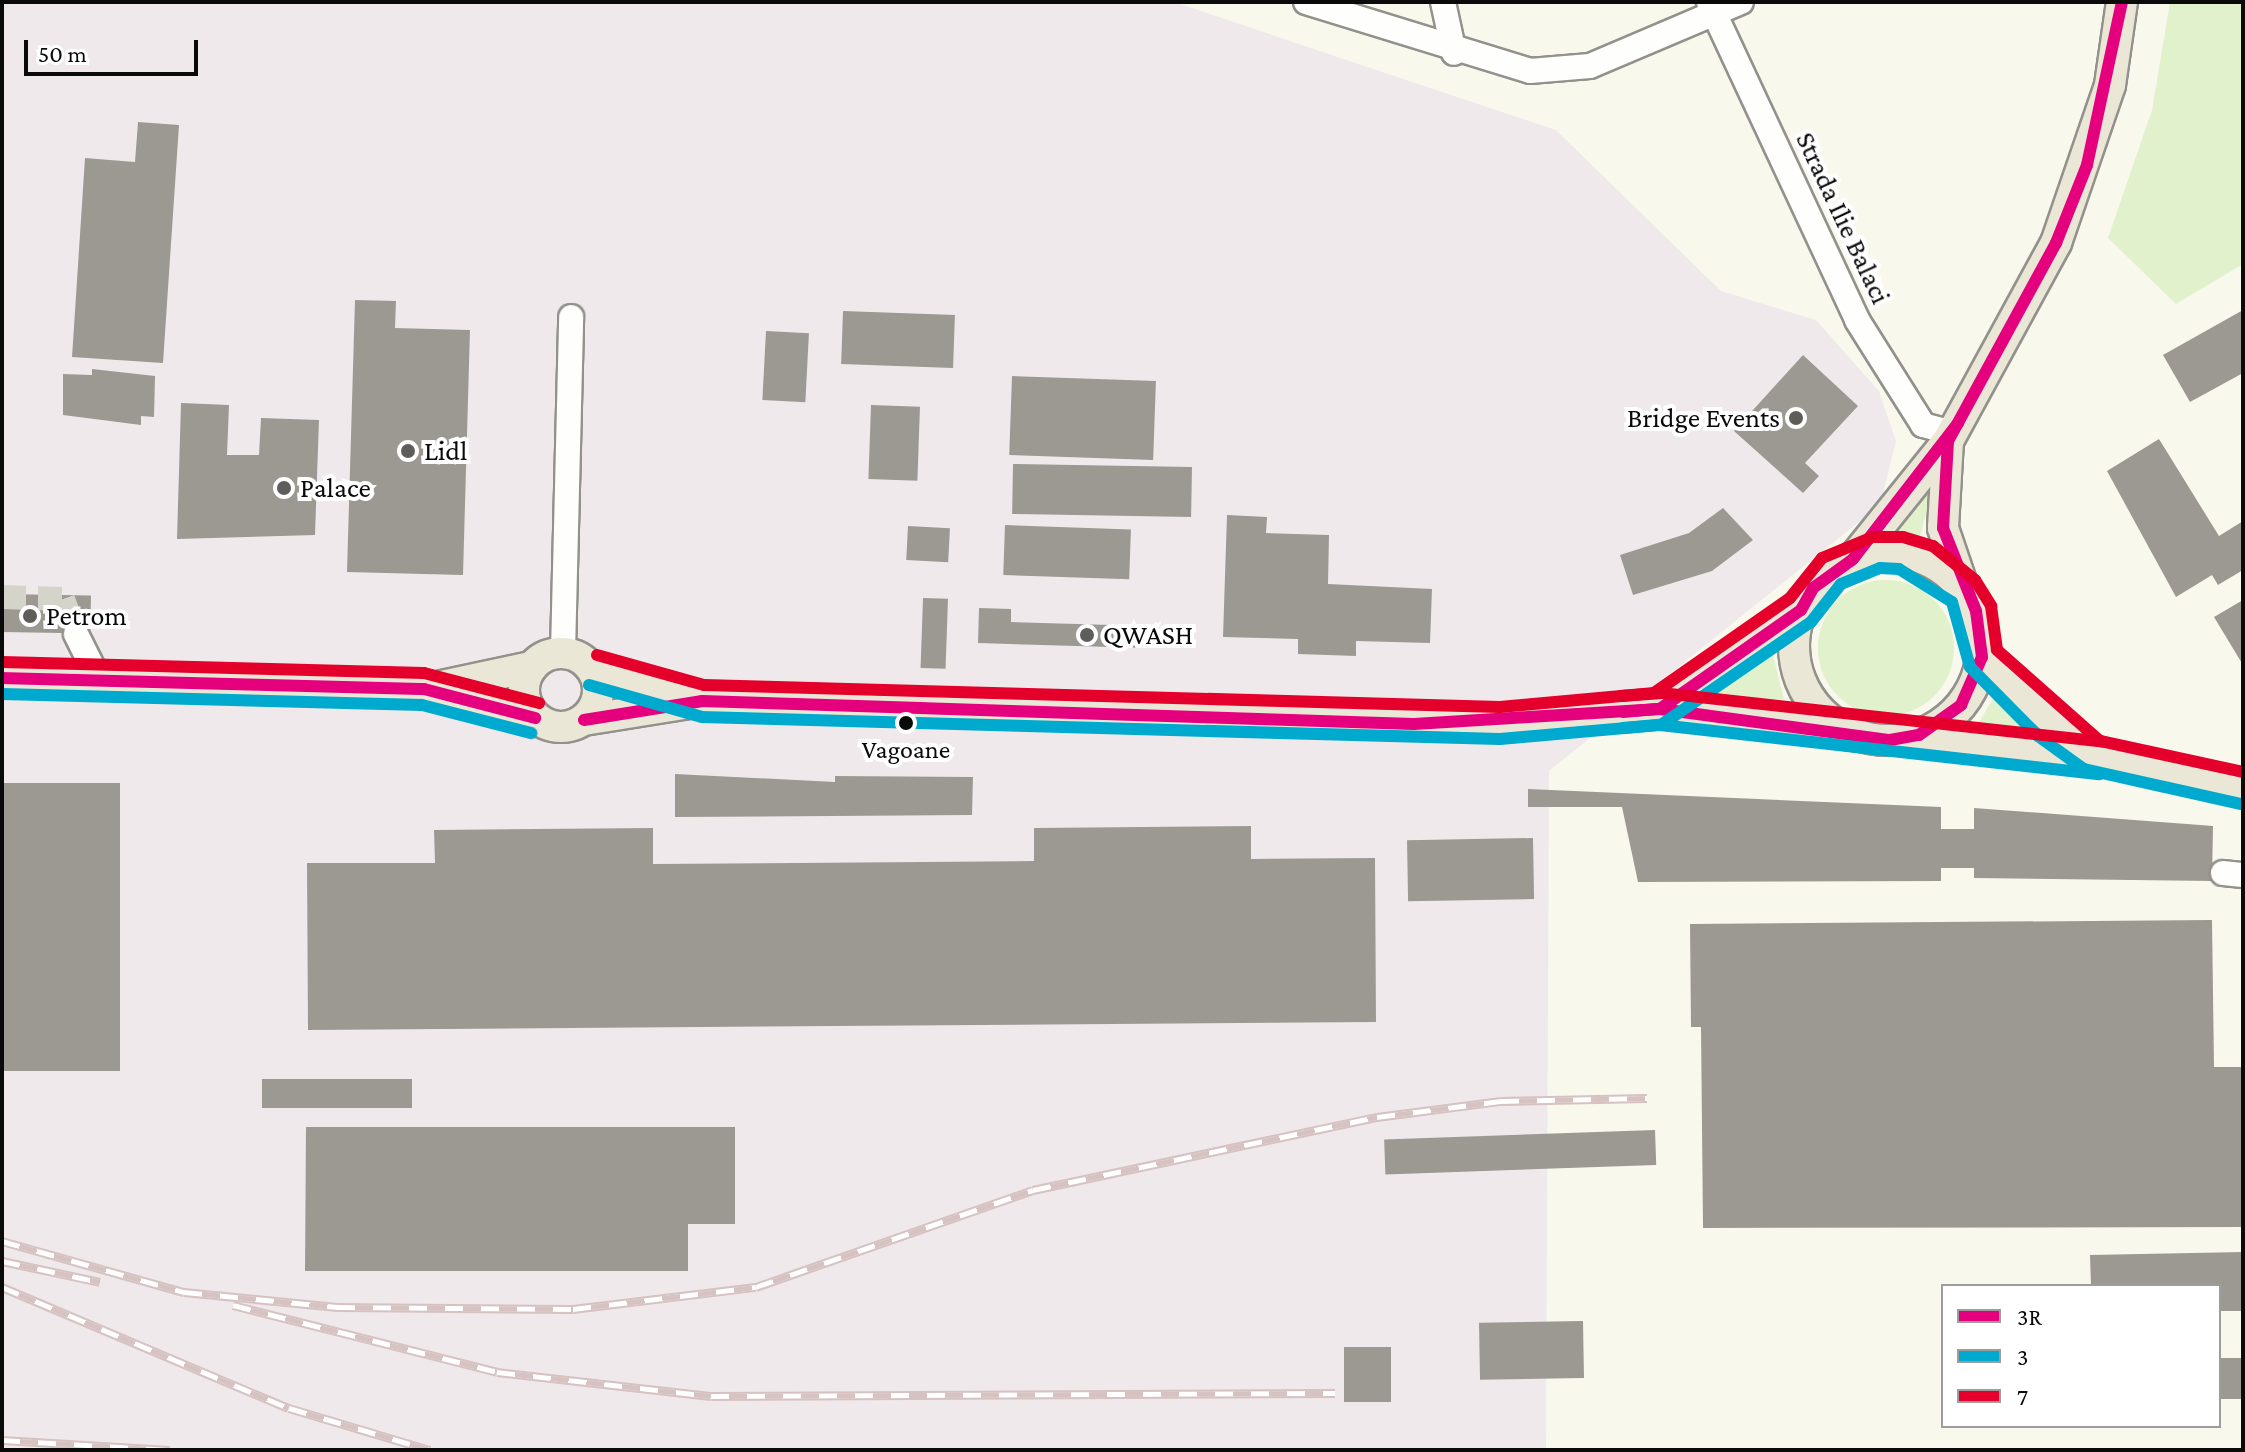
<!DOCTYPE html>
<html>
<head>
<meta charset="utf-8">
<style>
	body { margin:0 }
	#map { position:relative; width:2245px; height:1452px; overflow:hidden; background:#f9f8ed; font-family:"Crimson Pro",serif }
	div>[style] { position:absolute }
	.industrial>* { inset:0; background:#f0e9eb }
	.green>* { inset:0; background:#e0f1cb }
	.round { border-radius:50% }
	.building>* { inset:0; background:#9c9993; transform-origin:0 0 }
	.minor-tunnel>* { height:24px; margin-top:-12px; transform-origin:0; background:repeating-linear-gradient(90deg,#d5d4cb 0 24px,transparent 0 36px) }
	.roads { filter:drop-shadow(2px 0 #92918c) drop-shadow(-2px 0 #92918c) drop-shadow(0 2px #92918c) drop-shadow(0 -2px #92918c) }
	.minor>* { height:24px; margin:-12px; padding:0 12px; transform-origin:12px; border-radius:12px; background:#fefefc }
	.major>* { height:30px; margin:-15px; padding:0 15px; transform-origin:15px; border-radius:15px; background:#ebe7d6 }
	.major>.ring { margin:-15px; padding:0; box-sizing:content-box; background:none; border:30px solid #ebe7d6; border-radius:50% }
	.rail>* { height:9px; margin-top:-4.5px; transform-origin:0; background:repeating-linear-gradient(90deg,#fff 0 18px,#d7c2c2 0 36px); box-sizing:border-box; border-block:2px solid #d7c2c2 }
	.bus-1>* { height:12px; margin:-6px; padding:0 6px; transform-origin:6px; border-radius:6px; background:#e5007d }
	.bus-2>* { height:12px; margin:-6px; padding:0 6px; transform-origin:6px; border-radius:6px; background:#00a9ce }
	.bus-3>* { height:12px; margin:-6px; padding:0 6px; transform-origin:6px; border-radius:6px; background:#e4002b }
	.dots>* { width:22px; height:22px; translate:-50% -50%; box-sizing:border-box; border:4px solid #fff; border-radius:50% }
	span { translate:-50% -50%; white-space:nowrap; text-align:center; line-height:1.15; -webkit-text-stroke:8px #fff; paint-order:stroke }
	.bus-label { font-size:26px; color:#0a0a0a }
	.street-label { font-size:28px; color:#0a0a0a }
	.poi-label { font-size:28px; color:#0a0a0a }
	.right { translate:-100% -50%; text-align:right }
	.left { translate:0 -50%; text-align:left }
	.frame { position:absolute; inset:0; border:4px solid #0a0a0a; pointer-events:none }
	.legend { position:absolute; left:1941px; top:1284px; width:280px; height:144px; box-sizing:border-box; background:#fff; border:2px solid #9d9d9d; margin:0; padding:10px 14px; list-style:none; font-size:24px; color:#0a0a0a }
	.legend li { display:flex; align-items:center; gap:16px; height:40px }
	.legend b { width:40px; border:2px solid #9d9d9d }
	.scale { position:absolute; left:24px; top:40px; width:174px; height:36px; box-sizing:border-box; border:4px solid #0a0a0a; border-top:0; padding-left:10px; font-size:24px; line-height:28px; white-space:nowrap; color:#0a0a0a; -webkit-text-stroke:6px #fff; paint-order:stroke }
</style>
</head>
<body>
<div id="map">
	<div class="industrial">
		<i style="clip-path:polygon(2px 2px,1174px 2px,1556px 130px,1721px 291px,1816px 320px,1879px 391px,1896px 441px,1880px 505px,1549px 771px,1546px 1450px,2px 1450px)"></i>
	</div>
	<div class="green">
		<i style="clip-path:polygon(2170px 2px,2243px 2px,2243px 264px,2176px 304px,2108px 238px,2152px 110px)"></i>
		<i style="clip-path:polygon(1937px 468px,1920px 537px,1892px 534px,1906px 517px)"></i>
		<i class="round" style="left:1818px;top:580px;width:136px;height:136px"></i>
		<i style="clip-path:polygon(1772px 651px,1784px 699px,1675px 703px)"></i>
		<i style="clip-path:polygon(1998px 690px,2019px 718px,2053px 744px,1978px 724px)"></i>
	</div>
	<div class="building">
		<i style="clip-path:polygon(138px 122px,179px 125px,163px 363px,72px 357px,85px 158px,135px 162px)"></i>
		<i style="clip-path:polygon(355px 300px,396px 301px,395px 328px,470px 330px,463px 575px,347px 572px)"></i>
		<i style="clip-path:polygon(2243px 310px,2243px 373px,2190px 402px,2163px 355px)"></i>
		<i style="left:843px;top:311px;width:112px;height:53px;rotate:2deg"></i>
		<i style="left:766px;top:331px;width:43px;height:69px;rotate:3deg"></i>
		<i style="clip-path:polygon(1803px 355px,1858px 406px,1805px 463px,1819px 476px,1803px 493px,1734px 431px)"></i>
		<i style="clip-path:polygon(92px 369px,155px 376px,154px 417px,141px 416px,141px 425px,63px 415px,63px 374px,92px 375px)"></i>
		<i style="left:1012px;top:376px;width:144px;height:79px;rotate:2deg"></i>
		<i style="clip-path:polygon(181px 403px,229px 405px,227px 455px,259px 455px,261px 418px,319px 420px,315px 535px,177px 539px)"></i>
		<i style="left:871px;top:405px;width:49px;height:74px;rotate:2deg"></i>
		<i style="clip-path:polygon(2159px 439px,2219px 536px,2243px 521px,2243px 570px,2218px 585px,2212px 575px,2176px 597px,2107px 471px)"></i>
		<i style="left:1013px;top:464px;width:179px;height:50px;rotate:1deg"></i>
		<i style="clip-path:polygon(1723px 508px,1753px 540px,1712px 571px,1633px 595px,1620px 555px,1689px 533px)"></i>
		<i style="clip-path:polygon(1227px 515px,1267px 517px,1266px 533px,1329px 535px,1328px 584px,1432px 589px,1430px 643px,1356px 641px,1356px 656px,1298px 654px,1298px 639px,1223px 637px)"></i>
		<i style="left:1005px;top:525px;width:126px;height:50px;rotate:2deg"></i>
		<i style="left:908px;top:526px;width:42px;height:34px;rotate:3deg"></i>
		<i style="left:2px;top:594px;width:89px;height:38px;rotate:1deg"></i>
		<i style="left:923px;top:598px;width:25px;height:70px;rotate:2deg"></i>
		<i style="clip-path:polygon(2243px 600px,2243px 665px,2214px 617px)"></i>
		<i style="clip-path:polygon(979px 608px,1011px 609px,1011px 622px,1146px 626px,1145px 648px,978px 643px)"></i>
		<i style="clip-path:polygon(675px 774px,835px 782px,835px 776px,973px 777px,972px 815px,675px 817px)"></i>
		<i style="left:120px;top:783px;width:288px;height:118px;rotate:90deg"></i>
		<i style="clip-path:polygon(1528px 789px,1941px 807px,1941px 829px,1974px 829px,1974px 808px,2213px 826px,2212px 881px,1974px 878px,1974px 868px,1941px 868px,1941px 881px,1638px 882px,1622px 807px,1528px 807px)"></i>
		<i style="clip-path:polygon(1251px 826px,1251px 859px,1375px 858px,1376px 1022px,308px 1030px,307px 863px,435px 863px,434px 830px,653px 828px,653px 864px,1034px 861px,1034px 828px)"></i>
		<i style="left:1533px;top:838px;width:61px;height:126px;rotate:89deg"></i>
		<i style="clip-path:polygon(2212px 920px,2214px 1067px,2243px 1067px,2243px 1227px,1703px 1228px,1701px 1027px,1691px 1027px,1690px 924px)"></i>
		<i style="left:412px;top:1079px;width:29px;height:150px;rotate:90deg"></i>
		<i style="clip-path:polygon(306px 1127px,735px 1127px,735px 1224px,688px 1224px,688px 1271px,305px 1271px)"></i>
		<i style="left:1655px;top:1130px;width:35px;height:271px;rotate:88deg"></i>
		<i style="clip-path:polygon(2243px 1252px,2243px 1311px,2219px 1311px,2219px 1286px,2091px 1286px,2090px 1255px)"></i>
		<i style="left:1583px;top:1321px;width:57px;height:104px;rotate:89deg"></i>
		<i style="left:1344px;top:1347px;width:47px;height:55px"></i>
		<i style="left:2243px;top:1358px;width:41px;height:24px;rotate:90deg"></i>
	</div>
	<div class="minor-tunnel">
		<i style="left:2px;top:597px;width:61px;rotate:1.9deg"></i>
		<i style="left:63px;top:599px;width:37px;rotate:70deg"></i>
	</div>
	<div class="roads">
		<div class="minor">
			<i style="left:1306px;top:2px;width:234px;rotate:17.1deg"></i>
			<i style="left:1530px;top:71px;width:60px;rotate:-4.8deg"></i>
			<i style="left:1590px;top:66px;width:164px;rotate:-23deg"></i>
			<i style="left:1443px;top:2px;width:52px;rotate:77.8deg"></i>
			<i style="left:1709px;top:2px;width:351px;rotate:65deg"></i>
			<i style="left:1857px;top:320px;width:124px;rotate:57.8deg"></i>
			<i style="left:1923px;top:425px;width:30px;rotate:15deg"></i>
			<i style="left:76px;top:634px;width:51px;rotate:63.4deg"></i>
			<i style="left:563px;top:652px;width:335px;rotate:-88.6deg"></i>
			<i style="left:2223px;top:873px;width:20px;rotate:6deg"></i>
		</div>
		<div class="major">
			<i style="left:1948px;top:441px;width:87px;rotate:93.3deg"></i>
			<i style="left:1943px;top:528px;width:62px;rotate:71.3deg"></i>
			<i class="ring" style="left:1794px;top:552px;width:158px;height:158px"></i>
			<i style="left:1853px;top:559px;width:151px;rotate:-51.2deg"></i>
			<i style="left:1948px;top:441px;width:226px;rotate:-61.4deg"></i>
			<i style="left:2056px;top:243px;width:167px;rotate:-71.1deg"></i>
			<i style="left:2110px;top:85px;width:84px;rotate:-81.8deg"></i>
			<i class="ring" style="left:524px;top:653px;width:44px;height:44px"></i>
			<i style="left:1982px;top:657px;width:147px;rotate:41.7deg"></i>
			<i style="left:593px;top:670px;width:91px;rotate:16deg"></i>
			<i style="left:2px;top:678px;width:422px;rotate:1.5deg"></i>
			<i style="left:424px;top:689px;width:115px;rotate:14.6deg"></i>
			<i style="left:442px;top:686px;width:91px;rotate:-12.1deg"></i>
			<i style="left:1660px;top:709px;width:172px;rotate:-35.1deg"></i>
			<i style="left:584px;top:720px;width:120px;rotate:-9.1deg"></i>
			<i style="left:702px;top:701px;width:712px;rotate:1.85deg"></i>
			<i style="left:1414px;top:724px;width:246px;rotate:-3.5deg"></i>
			<i style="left:1660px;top:709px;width:202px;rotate:7.7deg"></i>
			<i style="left:1919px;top:735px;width:175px;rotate:6.9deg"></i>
			<i style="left:2093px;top:756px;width:153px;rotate:12deg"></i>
		</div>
	</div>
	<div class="rail">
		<i style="left:2px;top:1241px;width:189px;rotate:15.7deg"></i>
		<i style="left:184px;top:1292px;width:154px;rotate:5.6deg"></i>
		<i style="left:337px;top:1307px;width:236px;rotate:0.5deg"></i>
		<i style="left:573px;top:1309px;width:184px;rotate:-6.9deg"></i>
		<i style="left:756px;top:1287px;width:293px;rotate:-19.3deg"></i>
		<i style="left:1033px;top:1190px;width:352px;rotate:-12deg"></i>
		<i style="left:1377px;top:1117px;width:125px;rotate:-7.4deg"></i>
		<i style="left:1501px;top:1101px;width:146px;rotate:-1.2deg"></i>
		<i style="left:2px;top:1261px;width:100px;rotate:12.1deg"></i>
		<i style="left:2px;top:1287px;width:311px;rotate:22.9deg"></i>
		<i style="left:289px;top:1408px;width:147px;rotate:16.6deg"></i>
		<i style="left:233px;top:1305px;width:272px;rotate:14.2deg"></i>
		<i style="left:497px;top:1372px;width:215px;rotate:6.4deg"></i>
		<i style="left:711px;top:1396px;width:624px;rotate:-0.28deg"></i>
		<i style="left:2px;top:1440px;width:168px;rotate:3.4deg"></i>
	</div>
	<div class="bus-1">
		<i style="left:2px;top:678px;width:422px;rotate:1.5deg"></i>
		<i style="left:424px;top:689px;width:115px;rotate:14.6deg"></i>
		<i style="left:1623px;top:712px;width:37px;rotate:-5deg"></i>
		<i style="left:1660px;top:709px;width:172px;rotate:-35.1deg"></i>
		<i style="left:1801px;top:610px;width:25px;rotate:-61deg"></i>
		<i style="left:1813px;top:588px;width:49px;rotate:-35.9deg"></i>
		<i style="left:1853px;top:559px;width:172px;rotate:-52.3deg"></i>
		<i style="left:584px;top:720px;width:120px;rotate:-9.1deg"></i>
		<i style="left:702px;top:701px;width:712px;rotate:1.85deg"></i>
		<i style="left:1414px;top:724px;width:246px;rotate:-3.5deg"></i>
		<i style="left:1660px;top:709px;width:232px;rotate:7.7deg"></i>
		<i style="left:1890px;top:740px;width:29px;rotate:-10deg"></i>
		<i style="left:1919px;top:735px;width:52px;rotate:-35.5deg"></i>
		<i style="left:1961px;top:705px;width:52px;rotate:-66.4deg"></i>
		<i style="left:1982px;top:657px;width:46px;rotate:-97.4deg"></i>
		<i style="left:1976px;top:611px;width:89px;rotate:-111.7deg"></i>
		<i style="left:1943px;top:528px;width:87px;rotate:-86.7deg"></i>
		<i style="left:1948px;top:441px;width:226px;rotate:-61.4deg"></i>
		<i style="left:2056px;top:243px;width:84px;rotate:-68.3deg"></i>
		<i style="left:2087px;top:165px;width:167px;rotate:-77.9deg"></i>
	</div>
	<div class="bus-2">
		<i style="left:589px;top:685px;width:117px;rotate:15.8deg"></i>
		<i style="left:702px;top:717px;width:798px;rotate:1.58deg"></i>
		<i style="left:1500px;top:739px;width:162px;rotate:-5deg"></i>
		<i style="left:1661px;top:725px;width:182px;rotate:-34.5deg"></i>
		<i style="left:1811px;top:622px;width:48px;rotate:-51.7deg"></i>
		<i style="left:1841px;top:584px;width:42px;rotate:-22.3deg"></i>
		<i style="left:1880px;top:568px;width:19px;rotate:3deg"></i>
		<i style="left:1899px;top:569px;width:62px;rotate:31.9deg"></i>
		<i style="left:1952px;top:602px;width:67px;rotate:74.5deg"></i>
		<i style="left:1970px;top:667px;width:97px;rotate:45.4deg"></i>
		<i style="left:2038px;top:736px;width:57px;rotate:35.7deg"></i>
		<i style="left:2084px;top:769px;width:160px;rotate:12.6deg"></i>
		<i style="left:2px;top:694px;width:420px;rotate:1.5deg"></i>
		<i style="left:422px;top:705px;width:113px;rotate:14.4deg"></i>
		<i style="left:1623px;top:728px;width:37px;rotate:-5deg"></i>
		<i style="left:1660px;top:725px;width:442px;rotate:6.4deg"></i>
	</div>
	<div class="bus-3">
		<i style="left:597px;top:655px;width:111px;rotate:15.7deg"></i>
		<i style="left:704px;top:685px;width:796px;rotate:1.58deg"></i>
		<i style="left:1500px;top:707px;width:155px;rotate:-5.2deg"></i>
		<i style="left:1654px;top:693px;width:166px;rotate:-34.9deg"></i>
		<i style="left:1790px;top:598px;width:51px;rotate:-51.3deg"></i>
		<i style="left:1822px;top:558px;width:55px;rotate:-22.4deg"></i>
		<i style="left:1873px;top:537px;width:30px"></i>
		<i style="left:1903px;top:537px;width:31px;rotate:17deg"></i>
		<i style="left:1933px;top:546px;width:54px;rotate:39deg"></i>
		<i style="left:1975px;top:580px;width:31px;rotate:58deg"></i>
		<i style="left:1991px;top:606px;width:44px;rotate:82.2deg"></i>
		<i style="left:1997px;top:650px;width:137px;rotate:41.5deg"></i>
		<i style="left:2100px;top:741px;width:146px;rotate:12.2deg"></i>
		<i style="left:2px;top:662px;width:422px;rotate:1.5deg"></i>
		<i style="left:424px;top:673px;width:119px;rotate:14.6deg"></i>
		<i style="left:1621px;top:696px;width:41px;rotate:-4.2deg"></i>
		<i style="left:1662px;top:693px;width:444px;rotate:6.3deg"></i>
	</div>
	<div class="dots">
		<i style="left:1796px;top:418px;background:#5e5d59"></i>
		<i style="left:408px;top:451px;background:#5e5d59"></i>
		<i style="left:284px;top:488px;background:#5e5d59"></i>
		<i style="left:30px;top:616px;background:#5e5d59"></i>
		<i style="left:1087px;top:635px;background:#5e5d59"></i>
		<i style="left:906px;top:723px;background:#0a0a0a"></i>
	</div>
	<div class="bus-label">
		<span style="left:906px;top:750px">Vagoane</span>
	</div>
	<div class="street-label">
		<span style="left:1843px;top:218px;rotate:65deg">Strada Ilie Balaci</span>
	</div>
	<div class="poi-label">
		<span class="right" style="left:1780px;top:418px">Bridge Events</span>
		<span class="left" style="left:424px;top:451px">Lidl</span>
		<span class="left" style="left:300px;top:488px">Palace</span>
		<span class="left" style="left:46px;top:616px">Petrom</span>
		<span class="left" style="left:1103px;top:635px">QWASH</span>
	</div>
	<div class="frame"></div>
	<ul class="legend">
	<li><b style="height:10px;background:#e5007d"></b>3R</li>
	<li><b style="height:10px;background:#00a9ce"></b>3</li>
	<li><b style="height:10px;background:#e4002b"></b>7</li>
	</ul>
	<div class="scale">50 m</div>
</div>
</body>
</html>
